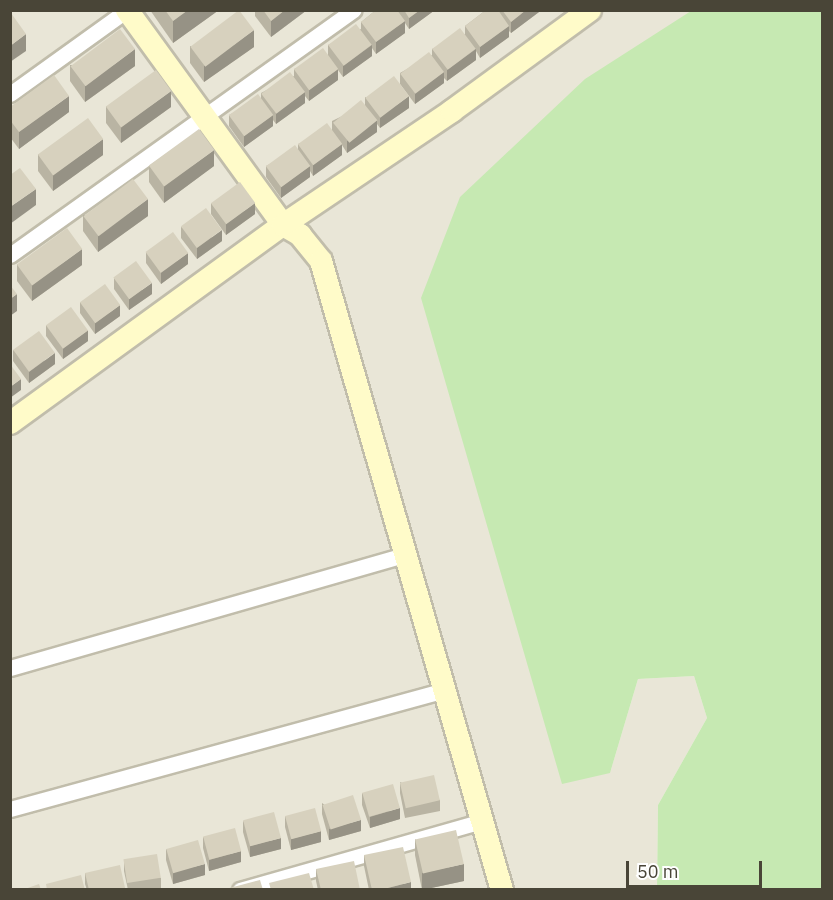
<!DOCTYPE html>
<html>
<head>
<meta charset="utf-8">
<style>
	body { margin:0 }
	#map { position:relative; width:833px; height:900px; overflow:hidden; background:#f5f3e9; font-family:"IBM Plex Sans",sans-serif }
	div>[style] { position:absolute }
	.residential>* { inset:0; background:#e9e6d7 }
	.green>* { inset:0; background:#c6e9b2 }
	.roads { filter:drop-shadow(2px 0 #c1bdab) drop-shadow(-2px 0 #c1bdab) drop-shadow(0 2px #c1bdab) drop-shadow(0 -2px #c1bdab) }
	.street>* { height:15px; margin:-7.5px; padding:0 7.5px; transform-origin:7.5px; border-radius:7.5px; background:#fff }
	.secondary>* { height:22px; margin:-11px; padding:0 11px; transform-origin:11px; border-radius:11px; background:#fffbc9 }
	.wall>* { inset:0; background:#b9b4a3 }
	.shaded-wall>* { inset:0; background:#969285 }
	.building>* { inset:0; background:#d7d1be; transform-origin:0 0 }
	span { translate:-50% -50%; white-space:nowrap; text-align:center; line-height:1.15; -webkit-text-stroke:4.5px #fff; paint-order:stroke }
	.frame { position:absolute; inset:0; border:12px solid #494537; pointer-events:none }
	.scale { position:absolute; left:626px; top:861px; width:136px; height:27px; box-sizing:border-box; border:3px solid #494537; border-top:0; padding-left:8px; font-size:18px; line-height:21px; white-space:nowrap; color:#494537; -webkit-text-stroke:4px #fff; paint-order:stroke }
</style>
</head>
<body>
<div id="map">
	<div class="residential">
		<i style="clip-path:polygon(10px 11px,776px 11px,610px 773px,638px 679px,694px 676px,707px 718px,658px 805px,657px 889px,11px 889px)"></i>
	</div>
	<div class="green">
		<i style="clip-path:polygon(691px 11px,822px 11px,822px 889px,657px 889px,658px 805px,707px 718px,694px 676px,638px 679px,610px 773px,562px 784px,421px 298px,460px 197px,585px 79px)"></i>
	</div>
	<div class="roads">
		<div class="street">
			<i style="left:10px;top:94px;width:144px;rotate:-35.7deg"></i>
			<i style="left:10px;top:255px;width:422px;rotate:-35.5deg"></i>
			<i style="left:10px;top:668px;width:414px;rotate:-16deg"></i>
			<i style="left:10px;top:809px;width:451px;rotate:-15.3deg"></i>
			<i style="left:240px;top:890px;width:252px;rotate:-15.9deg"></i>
		</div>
		<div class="secondary">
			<i style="left:127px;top:10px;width:266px;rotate:54deg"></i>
			<i style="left:283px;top:225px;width:20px;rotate:30deg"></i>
			<i style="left:300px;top:235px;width:33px;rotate:51deg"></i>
			<i style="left:321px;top:261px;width:655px;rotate:73.95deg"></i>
			<i style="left:10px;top:423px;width:337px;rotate:-36deg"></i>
			<i style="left:283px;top:225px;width:204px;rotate:-34deg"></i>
			<i style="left:452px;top:111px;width:171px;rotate:-36.2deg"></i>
		</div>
	</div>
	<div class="wall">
		<i style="clip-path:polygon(150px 10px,219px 10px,173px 43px)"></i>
		<i style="clip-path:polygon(255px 10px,307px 10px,271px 37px,255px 16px)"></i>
		<i style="clip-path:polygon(376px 10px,435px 10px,409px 29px,405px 23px,405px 33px,376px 54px,372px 48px,372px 56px,343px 77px,338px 70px,338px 80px,309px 101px,305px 96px,305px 103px,276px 124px,273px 120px,273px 126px,244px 147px,229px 126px,229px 115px,261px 99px,261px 93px,294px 76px,294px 69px,328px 55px,328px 45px,361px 29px,361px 22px)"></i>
		<i style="clip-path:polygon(486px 10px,539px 10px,539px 12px,511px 33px,509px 31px,509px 37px,480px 58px,476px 51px,476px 60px,447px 81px,444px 78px,444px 83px,415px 104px,400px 84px,400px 73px,432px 55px,432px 49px,465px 34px,465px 26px)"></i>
		<i style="clip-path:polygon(190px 46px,254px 47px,204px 82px,190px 63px)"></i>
		<i style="clip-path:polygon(70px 65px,135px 66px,85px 102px,70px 81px)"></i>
		<i style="clip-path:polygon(365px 97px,409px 108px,380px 128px,377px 124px,377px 132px,347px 153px,342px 145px,342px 155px,313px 176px,310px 171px,310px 177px,281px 198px,266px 177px,266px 166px,298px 150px,298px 144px,332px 130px,332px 121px,365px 105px)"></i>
		<i style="clip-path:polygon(106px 106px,171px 107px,121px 143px,106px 123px)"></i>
		<i style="clip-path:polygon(10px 107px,69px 112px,19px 149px,10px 137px)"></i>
		<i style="clip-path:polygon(38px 154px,103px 155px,53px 191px,38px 171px)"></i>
		<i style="clip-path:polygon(149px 166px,214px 166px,164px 203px,149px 182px)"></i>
		<i style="clip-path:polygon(211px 203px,255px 214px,226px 235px,211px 214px)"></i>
		<i style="clip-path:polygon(83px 215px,148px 216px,98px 252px,83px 231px)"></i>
		<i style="clip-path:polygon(181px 227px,222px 241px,197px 259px,181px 238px)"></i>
		<i style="clip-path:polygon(146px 252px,188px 264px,161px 284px,146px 263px)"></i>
		<i style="clip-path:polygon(17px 264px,82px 265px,32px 301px,17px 281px)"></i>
		<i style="clip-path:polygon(114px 278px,152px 294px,129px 310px,114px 289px)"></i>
		<i style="clip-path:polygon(80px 302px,120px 316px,95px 334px,80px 313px)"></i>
		<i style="clip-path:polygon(46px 325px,88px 341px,63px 359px,46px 336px)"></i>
		<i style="clip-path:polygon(13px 350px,55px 364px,29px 383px,13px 361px)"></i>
		<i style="clip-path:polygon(400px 782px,440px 800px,440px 811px,405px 818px,400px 793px)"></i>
		<i style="clip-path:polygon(362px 793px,400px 819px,370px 828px,362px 805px)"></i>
		<i style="clip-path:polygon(322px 803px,361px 831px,329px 840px,322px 814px)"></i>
		<i style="clip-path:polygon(285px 816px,321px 842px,291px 850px,285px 827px)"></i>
		<i style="clip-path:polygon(243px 821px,281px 849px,250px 857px,243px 832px)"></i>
		<i style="clip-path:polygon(203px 837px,241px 862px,209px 871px,203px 848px)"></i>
		<i style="clip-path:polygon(415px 839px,464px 881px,422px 890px,415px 855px)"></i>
		<i style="clip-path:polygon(166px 849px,205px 875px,173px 884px,166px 860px)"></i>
		<i style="clip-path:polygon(364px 855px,411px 890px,369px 890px,364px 866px)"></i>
		<i style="clip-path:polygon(124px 860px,161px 878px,161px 889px,128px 890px,124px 871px)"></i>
		<i style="clip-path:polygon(316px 869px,360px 890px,318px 890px,316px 881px)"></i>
		<i style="clip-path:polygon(85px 873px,125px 890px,87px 890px,85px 884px)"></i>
	</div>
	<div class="shaded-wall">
		<i style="clip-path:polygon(188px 10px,219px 10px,173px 43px,173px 21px)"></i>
		<i style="clip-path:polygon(285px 10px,307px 10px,271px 37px,271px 21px)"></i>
		<i style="clip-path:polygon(420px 10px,435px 10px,409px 29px,409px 18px)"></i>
		<i style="clip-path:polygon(526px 10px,539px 10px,539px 12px,511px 33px,511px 22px)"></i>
		<i style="clip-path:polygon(405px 21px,405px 33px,376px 54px,376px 42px)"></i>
		<i style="clip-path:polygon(509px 26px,509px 37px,480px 58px,480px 47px)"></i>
		<i style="clip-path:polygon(254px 30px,254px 47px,204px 82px,204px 66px)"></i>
		<i style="clip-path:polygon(26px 34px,26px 51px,10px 62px,10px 46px)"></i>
		<i style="clip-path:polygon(372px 45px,372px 56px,343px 77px,343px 66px)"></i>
		<i style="clip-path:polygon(135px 49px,135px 66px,85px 102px,85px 86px)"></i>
		<i style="clip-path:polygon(476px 49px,476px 60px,447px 81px,447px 70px)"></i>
		<i style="clip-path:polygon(338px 69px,338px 80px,309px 101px,309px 90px)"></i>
		<i style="clip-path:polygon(444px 72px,444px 83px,415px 104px,415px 93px)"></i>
		<i style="clip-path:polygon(171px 91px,171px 107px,121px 143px,121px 127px)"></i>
		<i style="clip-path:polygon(305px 92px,305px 103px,276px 124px,276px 113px)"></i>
		<i style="clip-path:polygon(69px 96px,69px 112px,19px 149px,19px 132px)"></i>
		<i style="clip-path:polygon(409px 96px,409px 108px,380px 128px,380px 117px)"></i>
		<i style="clip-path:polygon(273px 115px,273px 126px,244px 147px,244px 136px)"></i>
		<i style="clip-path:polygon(377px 120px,377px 132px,347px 153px,347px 141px)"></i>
		<i style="clip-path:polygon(103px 139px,103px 155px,53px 191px,53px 175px)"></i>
		<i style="clip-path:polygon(342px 144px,342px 155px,313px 176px,313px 165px)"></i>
		<i style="clip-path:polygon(214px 150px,214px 166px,164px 203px,164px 186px)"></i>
		<i style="clip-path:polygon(310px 166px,310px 177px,281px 198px,281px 187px)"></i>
		<i style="clip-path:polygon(36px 189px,36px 205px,10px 224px,10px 207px)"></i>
		<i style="clip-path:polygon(148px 199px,148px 216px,98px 252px,98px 235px)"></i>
		<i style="clip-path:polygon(255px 203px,255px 214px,226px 235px,226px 224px)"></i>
		<i style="clip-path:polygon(222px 230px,222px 241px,197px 259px,197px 248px)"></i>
		<i style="clip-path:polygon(82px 249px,82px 265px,32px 301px,32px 285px)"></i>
		<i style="clip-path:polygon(188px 253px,188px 264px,161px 284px,161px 272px)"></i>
		<i style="clip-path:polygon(152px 283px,152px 294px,129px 310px,129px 299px)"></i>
		<i style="clip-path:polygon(17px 294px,17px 311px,10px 316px,10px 299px)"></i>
		<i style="clip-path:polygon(120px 305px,120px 316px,95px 334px,95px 323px)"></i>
		<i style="clip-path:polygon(88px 330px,88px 341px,63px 359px,63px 348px)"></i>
		<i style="clip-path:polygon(55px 353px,55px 364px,29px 383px,29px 372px)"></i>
		<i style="clip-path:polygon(21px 379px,21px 390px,10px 398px,10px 387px)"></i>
		<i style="clip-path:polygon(400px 808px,400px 819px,370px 828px,370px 817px)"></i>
		<i style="clip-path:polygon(361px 820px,361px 831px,329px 840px,329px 829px)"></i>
		<i style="clip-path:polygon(321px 831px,321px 842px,291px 850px,291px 839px)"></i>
		<i style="clip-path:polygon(281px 838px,281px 849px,250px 857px,250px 846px)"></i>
		<i style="clip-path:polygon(241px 851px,241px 862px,209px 871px,209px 860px)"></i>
		<i style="clip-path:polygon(205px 864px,205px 875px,173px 884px,173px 872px)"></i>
		<i style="clip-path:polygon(464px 864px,464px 881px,422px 890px,422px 873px)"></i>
		<i style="clip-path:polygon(411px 882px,411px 890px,380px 890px)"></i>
	</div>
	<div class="building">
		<i style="clip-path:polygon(165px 10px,188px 10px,173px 21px)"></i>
		<i style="left:239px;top:10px;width:25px;height:61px;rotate:53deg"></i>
		<i style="clip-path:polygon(263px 10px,285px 10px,271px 21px)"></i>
		<i style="clip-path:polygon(376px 10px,397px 10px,405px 21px,376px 42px,361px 22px)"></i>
		<i style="clip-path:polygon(404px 10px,420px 10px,409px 18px)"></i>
		<i style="clip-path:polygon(486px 10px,498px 10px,509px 26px,480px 47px,465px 26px)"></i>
		<i style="clip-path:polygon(502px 10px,526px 10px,511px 22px)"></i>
		<i style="clip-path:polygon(11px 13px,26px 34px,10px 46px,10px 14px)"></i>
		<i style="left:356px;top:24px;width:26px;height:35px;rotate:53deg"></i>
		<i style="left:460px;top:28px;width:26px;height:35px;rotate:53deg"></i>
		<i style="left:120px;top:29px;width:25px;height:62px;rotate:53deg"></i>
		<i style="left:323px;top:48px;width:26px;height:36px;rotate:54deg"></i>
		<i style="left:429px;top:52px;width:25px;height:36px;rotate:53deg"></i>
		<i style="left:156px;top:70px;width:26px;height:62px;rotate:54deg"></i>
		<i style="left:290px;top:72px;width:25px;height:36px;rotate:53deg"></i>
		<i style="clip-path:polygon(54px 75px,69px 96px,19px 132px,10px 120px,10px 107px)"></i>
		<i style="left:394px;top:76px;width:25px;height:36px;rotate:53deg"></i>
		<i style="left:258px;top:94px;width:26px;height:36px;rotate:54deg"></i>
		<i style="left:361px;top:100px;width:26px;height:36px;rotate:51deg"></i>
		<i style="left:88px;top:118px;width:26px;height:62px;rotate:54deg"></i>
		<i style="left:327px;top:123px;width:26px;height:36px;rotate:54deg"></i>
		<i style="left:199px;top:129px;width:26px;height:62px;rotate:54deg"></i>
		<i style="left:295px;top:145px;width:26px;height:36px;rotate:54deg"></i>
		<i style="clip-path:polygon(20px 168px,36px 189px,10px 207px,10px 175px)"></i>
		<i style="left:133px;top:179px;width:25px;height:62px;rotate:53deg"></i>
		<i style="left:240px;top:182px;width:26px;height:36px;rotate:54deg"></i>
		<i style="left:206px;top:208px;width:27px;height:31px;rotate:54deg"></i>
		<i style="left:67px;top:228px;width:26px;height:62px;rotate:54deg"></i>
		<i style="left:173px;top:232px;width:26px;height:34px;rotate:54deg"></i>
		<i style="left:136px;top:261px;width:27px;height:28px;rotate:54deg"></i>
		<i style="left:105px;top:284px;width:26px;height:31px;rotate:54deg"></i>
		<i style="clip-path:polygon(10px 285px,17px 294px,10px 299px)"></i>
		<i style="left:71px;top:307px;width:29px;height:31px;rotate:54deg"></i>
		<i style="left:39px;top:331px;width:27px;height:32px;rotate:54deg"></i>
		<i style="clip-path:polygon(10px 364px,21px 379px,10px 387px)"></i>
		<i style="left:434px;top:775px;width:26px;height:35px;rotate:77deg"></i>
		<i style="left:393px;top:784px;width:25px;height:32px;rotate:74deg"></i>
		<i style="left:353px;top:795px;width:26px;height:32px;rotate:72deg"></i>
		<i style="left:315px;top:808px;width:24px;height:31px;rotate:75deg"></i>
		<i style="left:274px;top:812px;width:27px;height:32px;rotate:75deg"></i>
		<i style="left:235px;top:828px;width:24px;height:33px;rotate:75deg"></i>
		<i style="left:456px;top:830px;width:35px;height:42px;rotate:77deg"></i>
		<i style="left:198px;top:840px;width:25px;height:33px;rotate:74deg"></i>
		<i style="clip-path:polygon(403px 847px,411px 882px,380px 890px,372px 890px,364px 855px)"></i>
		<i style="left:157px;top:854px;width:24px;height:34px;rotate:81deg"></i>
		<i style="clip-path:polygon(354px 861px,360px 890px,321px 890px,316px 869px)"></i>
		<i style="clip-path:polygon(120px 865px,125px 888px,120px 890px,89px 890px,85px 873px)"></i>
		<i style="clip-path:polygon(309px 873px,314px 890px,271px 890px,269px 883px)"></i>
		<i style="clip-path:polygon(81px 875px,85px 890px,47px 890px,46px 884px)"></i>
		<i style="clip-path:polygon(260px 880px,263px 890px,222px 890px)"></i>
		<i style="clip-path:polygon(39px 884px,41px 890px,22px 890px)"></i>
	</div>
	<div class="frame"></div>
	<div class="scale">50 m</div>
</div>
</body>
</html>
